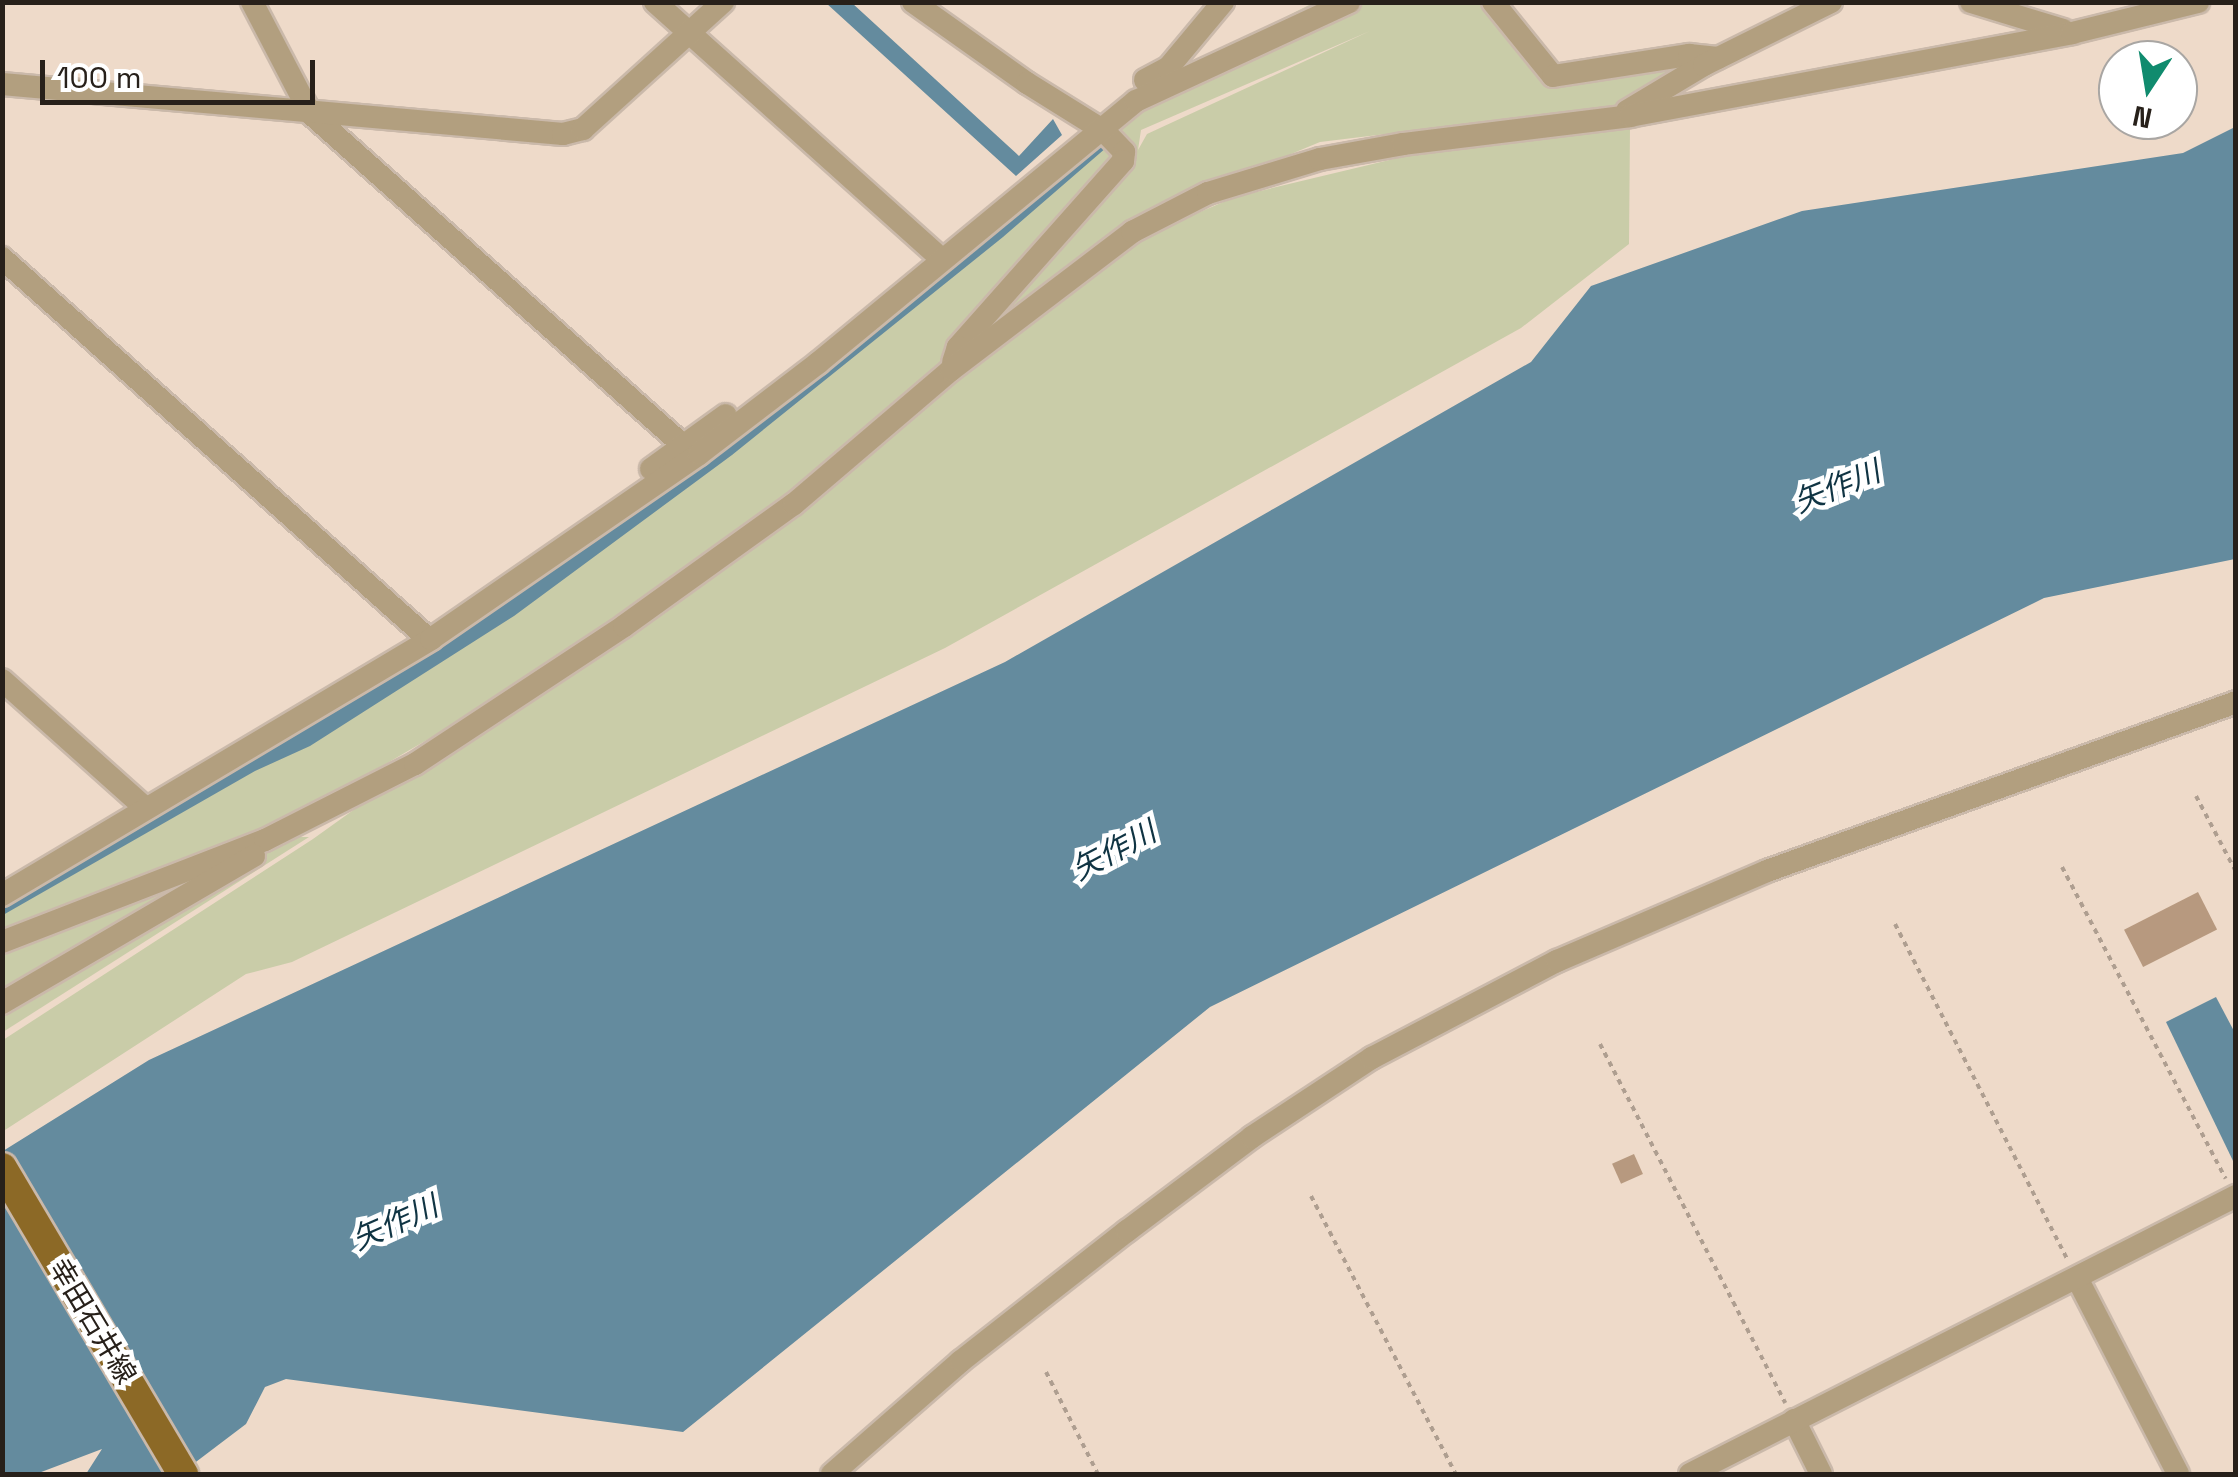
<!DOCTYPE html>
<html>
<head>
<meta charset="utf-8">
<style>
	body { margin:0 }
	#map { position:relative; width:2238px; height:1477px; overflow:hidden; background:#eedac9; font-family:"Space Grotesk","Noto Sans JP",sans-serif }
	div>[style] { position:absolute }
	.green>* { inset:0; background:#c9cca8 }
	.water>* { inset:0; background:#648b9e }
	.building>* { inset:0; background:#b7997f; transform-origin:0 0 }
	.path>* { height:4px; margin-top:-2px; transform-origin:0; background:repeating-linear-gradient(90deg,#ae9e90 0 5px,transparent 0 10px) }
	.roads { filter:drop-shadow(2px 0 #cab9aa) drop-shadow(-2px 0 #cab9aa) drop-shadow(0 2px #cab9aa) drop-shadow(0 -2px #cab9aa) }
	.minor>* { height:22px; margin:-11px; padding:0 11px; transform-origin:11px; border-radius:11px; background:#b29f7f }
	.major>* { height:30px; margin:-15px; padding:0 15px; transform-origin:15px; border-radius:15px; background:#8c6926 }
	span { translate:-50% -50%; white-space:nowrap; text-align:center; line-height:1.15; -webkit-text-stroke:9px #fff; paint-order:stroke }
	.street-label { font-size:28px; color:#27201a }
	.water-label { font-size:30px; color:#103443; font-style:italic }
	.frame { position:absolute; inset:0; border:5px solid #27201a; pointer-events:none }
	.north { position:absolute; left:2098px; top:40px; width:100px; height:100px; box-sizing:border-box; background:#fff; border:2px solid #a9a6a3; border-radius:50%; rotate:192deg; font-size:28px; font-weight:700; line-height:40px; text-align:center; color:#27201a }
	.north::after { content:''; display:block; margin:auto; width:35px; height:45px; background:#108b6e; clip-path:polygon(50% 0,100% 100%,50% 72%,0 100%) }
	.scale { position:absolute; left:40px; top:60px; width:275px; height:45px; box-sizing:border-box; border:5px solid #27201a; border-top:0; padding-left:12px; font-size:30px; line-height:35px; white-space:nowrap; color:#27201a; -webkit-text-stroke:8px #fff; paint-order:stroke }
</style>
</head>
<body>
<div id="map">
	<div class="green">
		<i style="clip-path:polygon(evenodd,1313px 3px,1492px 3px,1542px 76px,1687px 61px,1692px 67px,1616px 106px,1320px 142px,1139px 217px,970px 343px,1128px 170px,1136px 154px,1107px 117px,1196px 62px,1313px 3px,1370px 31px,1147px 134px,1138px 150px,1141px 130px,1370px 31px)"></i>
		<i style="clip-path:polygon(1630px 127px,1629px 244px,1521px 328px,945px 648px,292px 962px,246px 974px,5px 1130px,3px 1040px,313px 839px,960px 375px,1137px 239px,1235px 197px,1448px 146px)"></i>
		<i style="clip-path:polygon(1089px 129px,1115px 153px,941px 371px,736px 534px,473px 713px,336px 793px,224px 846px,3px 934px,2px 890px,426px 639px,873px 309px)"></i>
		<i style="clip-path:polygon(280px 837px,309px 837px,3px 1032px,3px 952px)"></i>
	</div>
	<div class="water">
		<i style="clip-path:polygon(826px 3px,852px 3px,1019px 156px,1053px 119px,1062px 135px,1016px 176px)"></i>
		<i style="clip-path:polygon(2235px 127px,2235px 559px,2044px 598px,1210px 1007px,683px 1432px,286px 1379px,265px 1387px,246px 1424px,180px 1474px,86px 1474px,102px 1449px,36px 1474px,3px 1474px,3px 1151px,149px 1060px,1005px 662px,1531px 362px,1591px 286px,1802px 211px,2183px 153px)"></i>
		<i style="clip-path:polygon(1100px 137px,1107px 147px,1003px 237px,732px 455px,514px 616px,310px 746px,255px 771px,3px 915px,2px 898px,275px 741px,304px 730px,392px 673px)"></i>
		<i style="clip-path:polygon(2216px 997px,2235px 1033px,2235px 1165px,2166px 1022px)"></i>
	</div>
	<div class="building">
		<i style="left:2198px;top:892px;width:42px;height:83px;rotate:63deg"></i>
		<i style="left:1634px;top:1154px;width:22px;height:24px;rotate:66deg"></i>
	</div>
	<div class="path">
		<i style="left:2196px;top:796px;width:86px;rotate:62.2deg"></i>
		<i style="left:2062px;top:867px;width:352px;rotate:62.3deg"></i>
		<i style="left:1895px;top:924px;width:379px;rotate:62.8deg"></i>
		<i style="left:1600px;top:1044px;width:404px;rotate:62.7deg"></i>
		<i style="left:1311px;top:1196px;width:314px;rotate:62.5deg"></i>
		<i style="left:1046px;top:1372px;width:114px;rotate:63deg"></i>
	</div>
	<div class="roads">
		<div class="minor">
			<i style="left:252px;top:2px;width:125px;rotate:62.4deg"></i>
			<i style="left:310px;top:113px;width:499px;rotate:41.7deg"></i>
			<i style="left:655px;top:2px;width:375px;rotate:41.9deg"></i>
			<i style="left:913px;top:2px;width:140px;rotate:35.4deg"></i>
			<i style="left:1027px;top:83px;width:91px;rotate:31.9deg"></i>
			<i style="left:1104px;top:131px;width:29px;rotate:46deg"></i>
			<i style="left:1124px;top:152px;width:9px;rotate:96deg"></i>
			<i style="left:1123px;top:161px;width:249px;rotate:131.6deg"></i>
			<i style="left:958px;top:347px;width:16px;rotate:108deg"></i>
			<i style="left:1493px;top:2px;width:95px;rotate:51deg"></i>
			<i style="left:1553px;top:76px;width:138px;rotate:-8.8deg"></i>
			<i style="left:1689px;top:55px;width:29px;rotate:6deg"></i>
			<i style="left:1971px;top:2px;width:96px;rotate:16.9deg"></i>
			<i style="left:1145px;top:80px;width:26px;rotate:-28deg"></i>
			<i style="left:1168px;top:68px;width:86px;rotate:-50.2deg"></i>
			<i style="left:2px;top:84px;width:563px;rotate:5.09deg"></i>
			<i style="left:563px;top:134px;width:21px;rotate:-14deg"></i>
			<i style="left:583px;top:129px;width:189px;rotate:-42.2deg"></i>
			<i style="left:1627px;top:111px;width:90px;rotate:-30.9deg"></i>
			<i style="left:1704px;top:65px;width:142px;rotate:-26.4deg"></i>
			<i style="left:2px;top:258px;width:567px;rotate:41.78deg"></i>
			<i style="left:651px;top:469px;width:92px;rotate:-35.8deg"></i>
			<i style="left:2px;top:680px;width:191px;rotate:41.8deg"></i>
			<i style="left:2px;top:895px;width:500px;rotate:-30.8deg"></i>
			<i style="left:431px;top:639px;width:326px;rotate:-34.6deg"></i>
			<i style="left:699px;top:454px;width:150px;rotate:-37.4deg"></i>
			<i style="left:818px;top:363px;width:412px;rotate:-39.5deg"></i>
			<i style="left:1136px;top:101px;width:235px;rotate:-24.9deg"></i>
			<i style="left:2px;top:942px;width:282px;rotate:-21.2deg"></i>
			<i style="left:265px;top:840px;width:168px;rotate:-26.9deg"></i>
			<i style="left:415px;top:764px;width:250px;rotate:-33.4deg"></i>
			<i style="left:624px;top:626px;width:209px;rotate:-35.7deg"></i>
			<i style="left:794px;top:504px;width:206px;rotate:-40.5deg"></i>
			<i style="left:951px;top:370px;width:228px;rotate:-37.3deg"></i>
			<i style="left:1132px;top:232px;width:85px;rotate:-27.2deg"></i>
			<i style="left:1208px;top:193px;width:117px;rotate:-16.9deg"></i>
			<i style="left:1320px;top:159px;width:84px;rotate:-10.2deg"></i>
			<i style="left:1403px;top:144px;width:229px;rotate:-7deg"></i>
			<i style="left:1630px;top:116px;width:450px;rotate:-10.6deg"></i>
			<i style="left:2072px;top:33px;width:130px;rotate:-13.8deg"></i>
			<i style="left:2px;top:1003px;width:292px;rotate:-30.3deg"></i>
			<i style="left:2077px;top:1278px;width:220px;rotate:62.7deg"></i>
			<i style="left:1794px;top:1420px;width:60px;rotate:63.4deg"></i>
			<i style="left:832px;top:1474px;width:171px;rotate:-41.2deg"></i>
			<i style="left:961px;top:1361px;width:211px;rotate:-38.1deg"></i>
			<i style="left:1127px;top:1231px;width:156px;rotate:-36.9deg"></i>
			<i style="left:1252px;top:1137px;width:144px;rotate:-33.4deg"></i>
			<i style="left:1372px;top:1058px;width:209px;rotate:-27.7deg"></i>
			<i style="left:1557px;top:961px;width:228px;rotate:-23.2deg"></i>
			<i style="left:1767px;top:871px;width:499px;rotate:-19.8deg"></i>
			<i style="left:1690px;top:1474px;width:613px;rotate:-26.98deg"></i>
		</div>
		<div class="major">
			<i style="left:2px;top:1168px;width:356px;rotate:59.4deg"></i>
		</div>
	</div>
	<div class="street-label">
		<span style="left:93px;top:1321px;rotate:59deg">幸田石井線</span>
	</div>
	<div class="water-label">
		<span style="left:1837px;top:487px;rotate:-22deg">矢作川</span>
		<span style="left:1114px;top:851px;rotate:-28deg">矢作川</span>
		<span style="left:395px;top:1223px;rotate:-24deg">矢作川</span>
	</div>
	<div class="frame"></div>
	<div class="north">N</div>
	<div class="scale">100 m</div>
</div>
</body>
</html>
